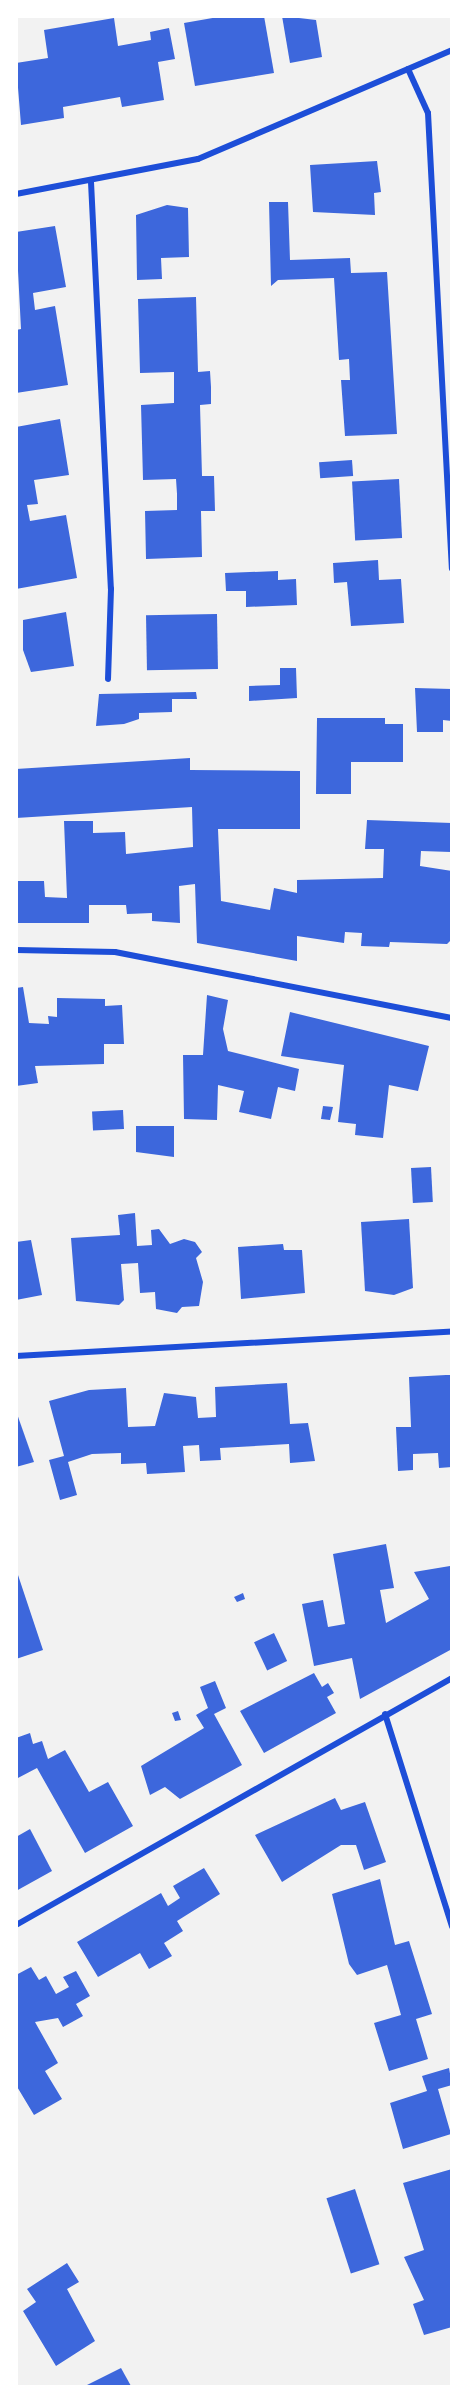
<!DOCTYPE html>
<html>
<head>
<meta charset="utf-8">
<style>
	body { margin:0 }
	#map { position:relative; width:468px; height:2403px; overflow:hidden; background:#f2f2f2; font-family:"Fira Sans Condensed",sans-serif }
	div>[style] { position:absolute }
	.building>* { inset:0; background:#3d67dc; transform-origin:0 0 }
	.minor>* { height:6px; margin:-3px; padding:0 3px; transform-origin:3px; border-radius:3px; background:#1d4ed8 }
	span { translate:-50% -50%; white-space:nowrap; text-align:center; line-height:1.15; -webkit-text-stroke:4.5px #fff; paint-order:stroke }
	.frame { position:absolute; inset:0; border:18px solid #fff; pointer-events:none }
</style>
</head>
<body>
<div id="map">
	<div class="building">
		<i style="clip-path:polygon(224px 16px,264px 16px,274px 73px,195px 86px,184px 23px)"></i>
		<i style="clip-path:polygon(282px 16px,316px 20px,322px 57px,290px 63px)"></i>
		<i style="clip-path:polygon(114px 18px,118px 46px,151px 40px,150px 32px,169px 28px,175px 59px,158px 62px,164px 100px,122px 107px,120px 97px,63px 107px,64px 118px,21px 125px,16px 63px,48px 58px,44px 30px)"></i>
		<i style="clip-path:polygon(377px 161px,381px 192px,374px 193px,375px 215px,313px 212px,310px 165px)"></i>
		<i style="clip-path:polygon(269px 202px,288px 202px,290px 260px,350px 258px,351px 273px,387px 272px,397px 434px,345px 436px,341px 380px,350px 380px,349px 359px,339px 360px,334px 278px,278px 280px,271px 286px)"></i>
		<i style="clip-path:polygon(167px 205px,188px 208px,189px 257px,161px 258px,162px 279px,137px 280px,136px 215px)"></i>
		<i style="clip-path:polygon(55px 226px,66px 287px,33px 293px,35px 310px,55px 306px,68px 385px,16px 393px,16px 330px,21px 329px,16px 232px)"></i>
		<i style="clip-path:polygon(196px 297px,198px 372px,210px 371px,211px 387px,211px 404px,200px 405px,202px 476px,214px 476px,215px 511px,201px 511px,202px 557px,146px 559px,145px 511px,177px 510px,177px 494px,176px 479px,143px 480px,141px 405px,174px 403px,174px 372px,140px 373px,138px 299px)"></i>
		<i style="clip-path:polygon(60px 419px,69px 475px,34px 480px,38px 504px,27px 505px,30px 521px,66px 515px,77px 578px,16px 589px,16px 427px)"></i>
		<i style="left:352px;top:460px;width:16px;height:33px;rotate:86deg"></i>
		<i style="left:399px;top:479px;width:59px;height:47px;rotate:87deg"></i>
		<i style="clip-path:polygon(378px 560px,379px 580px,401px 579px,404px 623px,351px 626px,347px 582px,334px 583px,333px 563px)"></i>
		<i style="clip-path:polygon(278px 571px,278px 580px,296px 579px,297px 605px,246px 607px,246px 591px,226px 591px,225px 573px)"></i>
		<i style="clip-path:polygon(66px 612px,74px 666px,31px 672px,23px 650px,23px 620px)"></i>
		<i style="left:217px;top:614px;width:55px;height:71px;rotate:89deg"></i>
		<i style="clip-path:polygon(280px 668px,296px 668px,297px 698px,249px 701px,249px 686px,280px 685px)"></i>
		<i style="clip-path:polygon(415px 688px,452px 689px,452px 721px,443px 720px,443px 732px,417px 732px)"></i>
		<i style="clip-path:polygon(196px 692px,197px 699px,172px 699px,172px 712px,139px 713px,139px 719px,124px 724px,96px 726px,99px 694px)"></i>
		<i style="clip-path:polygon(317px 718px,385px 718px,385px 724px,403px 724px,403px 762px,351px 762px,351px 794px,316px 794px)"></i>
		<i style="clip-path:polygon(190px 758px,190px 770px,300px 771px,300px 829px,218px 829px,221px 901px,270px 910px,274px 888px,297px 893px,297px 880px,383px 878px,384px 849px,365px 849px,367px 820px,452px 823px,451px 852px,421px 851px,420px 866px,452px 871px,452px 939px,447px 944px,390px 942px,389px 947px,361px 946px,362px 933px,345px 932px,344px 943px,297px 936px,297px 961px,197px 943px,195px 884px,179px 886px,180px 923px,152px 921px,152px 913px,127px 914px,126px 905px,89px 905px,89px 923px,16px 923px,16px 881px,44px 881px,45px 897px,67px 898px,64px 821px,93px 821px,93px 833px,125px 832px,126px 854px,193px 847px,192px 807px,16px 818px,16px 769px)"></i>
		<i style="clip-path:polygon(23px 987px,29px 1023px,49px 1024px,48px 1016px,57px 1017px,57px 998px,105px 999px,105px 1006px,122px 1005px,124px 1044px,104px 1044px,104px 1064px,35px 1066px,38px 1083px,16px 1086px,16px 988px)"></i>
		<i style="clip-path:polygon(207px 995px,228px 1000px,223px 1029px,228px 1051px,299px 1069px,295px 1091px,278px 1087px,271px 1119px,239px 1112px,244px 1091px,218px 1085px,217px 1120px,184px 1119px,183px 1055px,203px 1055px)"></i>
		<i style="clip-path:polygon(290px 1012px,429px 1046px,418px 1091px,389px 1085px,383px 1138px,355px 1135px,356px 1124px,338px 1122px,344px 1065px,281px 1056px)"></i>
		<i style="clip-path:polygon(323px 1106px,333px 1107px,330px 1120px,321px 1119px)"></i>
		<i style="left:123px;top:1110px;width:19px;height:31px;rotate:87deg"></i>
		<i style="clip-path:polygon(136px 1126px,174px 1126px,174px 1157px,136px 1152px)"></i>
		<i style="left:431px;top:1167px;width:35px;height:20px;rotate:87deg"></i>
		<i style="clip-path:polygon(135px 1213px,137px 1246px,152px 1245px,151px 1230px,159px 1229px,170px 1244px,184px 1239px,195px 1242px,202px 1252px,196px 1258px,203px 1282px,199px 1306px,182px 1307px,177px 1313px,156px 1309px,155px 1292px,140px 1293px,138px 1263px,121px 1264px,124px 1300px,119px 1305px,76px 1301px,71px 1238px,120px 1235px,118px 1215px)"></i>
		<i style="clip-path:polygon(409px 1219px,413px 1288px,394px 1295px,365px 1291px,361px 1222px)"></i>
		<i style="clip-path:polygon(31px 1240px,42px 1295px,16px 1300px,16px 1242px)"></i>
		<i style="clip-path:polygon(283px 1244px,284px 1250px,302px 1250px,305px 1293px,241px 1299px,238px 1247px)"></i>
		<i style="clip-path:polygon(446px 1375px,452px 1375px,452px 1467px,439px 1468px,438px 1453px,413px 1454px,413px 1470px,398px 1471px,396px 1427px,411px 1427px,409px 1377px)"></i>
		<i style="clip-path:polygon(287px 1383px,290px 1424px,308px 1423px,315px 1461px,290px 1463px,289px 1444px,220px 1448px,221px 1460px,200px 1461px,199px 1445px,183px 1446px,185px 1472px,147px 1474px,146px 1463px,121px 1464px,121px 1453px,92px 1454px,68px 1462px,77px 1495px,60px 1500px,49px 1460px,64px 1456px,49px 1401px,89px 1390px,126px 1388px,128px 1427px,155px 1426px,164px 1393px,196px 1397px,198px 1418px,216px 1417px,215px 1387px)"></i>
		<i style="clip-path:polygon(16px 1411px,34px 1462px,16px 1467px)"></i>
		<i style="clip-path:polygon(386px 1544px,394px 1588px,380px 1590px,386px 1623px,429px 1599px,414px 1572px,450px 1566px,452px 1649px,360px 1699px,352px 1658px,314px 1666px,302px 1604px,323px 1600px,328px 1627px,345px 1624px,333px 1554px)"></i>
		<i style="clip-path:polygon(16px 1569px,43px 1650px,16px 1659px)"></i>
		<i style="clip-path:polygon(243px 1593px,245px 1599px,237px 1602px,234px 1597px)"></i>
		<i style="left:274px;top:1633px;width:31px;height:22px;rotate:65deg"></i>
		<i style="clip-path:polygon(314px 1673px,322px 1687px,328px 1683px,334px 1693px,327px 1697px,336px 1713px,264px 1753px,240px 1711px)"></i>
		<i style="clip-path:polygon(215px 1681px,226px 1708px,214px 1714px,242px 1765px,180px 1799px,165px 1787px,150px 1795px,141px 1766px,204px 1728px,196px 1715px,208px 1708px,200px 1687px)"></i>
		<i style="clip-path:polygon(178px 1711px,181px 1720px,175px 1721px,172px 1713px)"></i>
		<i style="clip-path:polygon(30px 1733px,33px 1744px,42px 1741px,48px 1759px,65px 1750px,89px 1792px,108px 1782px,133px 1826px,85px 1853px,37px 1768px,16px 1779px,16px 1738px)"></i>
		<i style="clip-path:polygon(335px 1798px,341px 1810px,365px 1802px,386px 1862px,364px 1870px,356px 1845px,341px 1845px,282px 1882px,255px 1835px)"></i>
		<i style="clip-path:polygon(30px 1829px,52px 1871px,16px 1891px,16px 1837px)"></i>
		<i style="clip-path:polygon(204px 1868px,220px 1894px,177px 1921px,183px 1931px,164px 1943px,172px 1956px,149px 1969px,140px 1953px,98px 1977px,77px 1942px,161px 1893px,168px 1906px,180px 1898px,173px 1886px)"></i>
		<i style="clip-path:polygon(380px 1879px,395px 1945px,409px 1941px,432px 2014px,416px 2019px,428px 2059px,389px 2071px,374px 2023px,401px 2015px,393px 1986px,387px 1965px,357px 1975px,349px 1964px,332px 1894px)"></i>
		<i style="clip-path:polygon(31px 1967px,39px 1980px,46px 1976px,56px 1994px,69px 1987px,63px 1977px,76px 1971px,90px 1996px,76px 2004px,83px 2016px,63px 2027px,58px 2018px,35px 2022px,58px 2063px,45px 2071px,62px 2099px,34px 2115px,16px 2085px,16px 1975px)"></i>
		<i style="clip-path:polygon(449px 2068px,452px 2085px,438px 2089px,451px 2134px,403px 2149px,390px 2103px,427px 2091px,422px 2076px)"></i>
		<i style="clip-path:polygon(452px 2169px,452px 2327px,424px 2335px,413px 2304px,424px 2300px,404px 2257px,424px 2250px,403px 2183px)"></i>
		<i style="left:355px;top:2189px;width:79px;height:30px;rotate:72deg"></i>
		<i style="clip-path:polygon(67px 2263px,79px 2282px,67px 2289px,95px 2341px,56px 2366px,23px 2311px,36px 2302px,27px 2289px)"></i>
		<i style="clip-path:polygon(121px 2368px,131px 2386px,85px 2386px)"></i>
	</div>
	<div class="minor">
		<i style="left:408px;top:69px;width:48px;rotate:65.6deg"></i>
		<i style="left:428px;top:113px;width:456px;rotate:87deg"></i>
		<i style="left:91px;top:182px;width:407px;rotate:87.2deg"></i>
		<i style="left:111px;top:589px;width:90px;rotate:91.9deg"></i>
		<i style="left:16px;top:194px;width:185px;rotate:-10.9deg"></i>
		<i style="left:198px;top:159px;width:276px;rotate:-23.2deg"></i>
		<i style="left:16px;top:950px;width:99px;rotate:1.2deg"></i>
		<i style="left:115px;top:952px;width:343px;rotate:11.1deg"></i>
		<i style="left:16px;top:1356px;width:437px;rotate:-3.2deg"></i>
		<i style="left:385px;top:1714px;width:223px;rotate:72.5deg"></i>
		<i style="left:16px;top:1925px;width:501px;rotate:-29.53deg"></i>
	</div>
	<div class="frame"></div>
</div>
</body>
</html>
